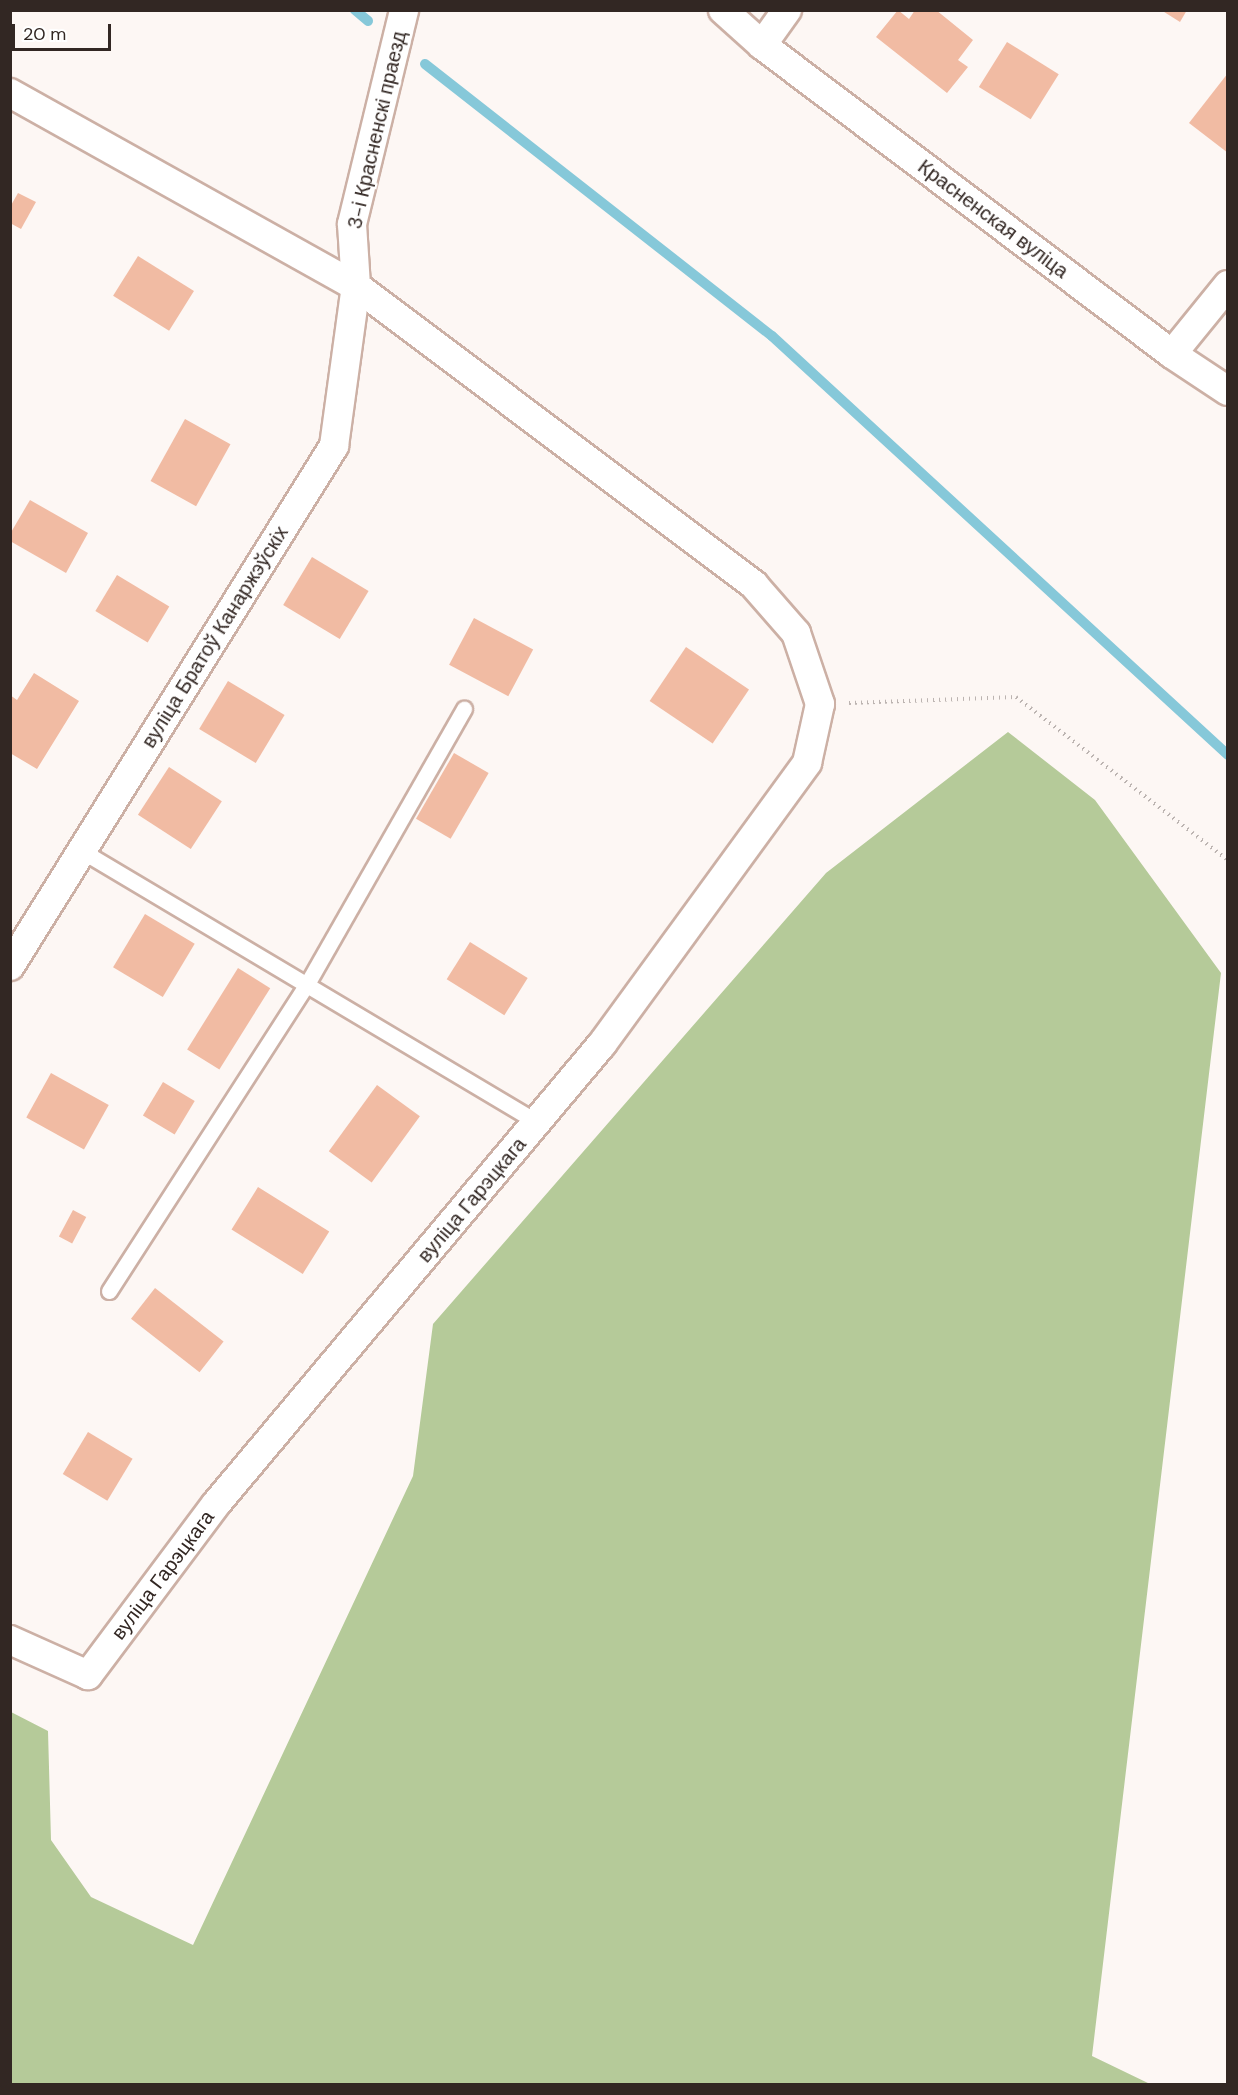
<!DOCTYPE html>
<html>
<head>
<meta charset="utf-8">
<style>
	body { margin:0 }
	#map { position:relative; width:1238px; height:2095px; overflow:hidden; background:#fdf7f4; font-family:"DM Sans",sans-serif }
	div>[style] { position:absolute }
	.forest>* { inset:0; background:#b5ca99 }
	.stream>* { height:10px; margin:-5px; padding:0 5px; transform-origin:5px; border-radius:5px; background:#86c8d9 }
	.building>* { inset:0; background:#f1bba3; transform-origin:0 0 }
	.path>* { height:4px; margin-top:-2px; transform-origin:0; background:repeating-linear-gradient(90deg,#bcb4b1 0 1.5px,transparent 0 6px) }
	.roads { filter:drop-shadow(2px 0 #ccb0a5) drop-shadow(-2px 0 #ccb0a5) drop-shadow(0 2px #ccb0a5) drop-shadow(0 -2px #ccb0a5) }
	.lane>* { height:15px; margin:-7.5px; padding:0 7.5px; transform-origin:7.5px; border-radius:7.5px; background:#fff }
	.street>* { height:28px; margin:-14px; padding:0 14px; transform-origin:14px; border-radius:14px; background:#fff }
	span { translate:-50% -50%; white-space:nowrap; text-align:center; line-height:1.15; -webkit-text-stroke:4.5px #fff; paint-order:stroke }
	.street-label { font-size:20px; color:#322723 }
	.frame { position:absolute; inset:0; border:12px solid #322723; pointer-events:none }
	.scale { position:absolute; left:12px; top:24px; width:99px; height:27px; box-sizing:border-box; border:3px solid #322723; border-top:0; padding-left:8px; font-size:18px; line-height:21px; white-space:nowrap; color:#322723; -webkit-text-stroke:4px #fff; paint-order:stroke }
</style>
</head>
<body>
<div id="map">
	<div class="forest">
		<i style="clip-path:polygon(1008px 732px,1095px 800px,1221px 973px,1092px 2056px,1150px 2084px,11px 2084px,11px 1712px,48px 1731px,51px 1840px,91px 1897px,193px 1945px,413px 1476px,433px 1324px,826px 873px)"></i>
	</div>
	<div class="stream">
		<i style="left:355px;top:10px;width:17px;rotate:40deg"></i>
		<i style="left:425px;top:64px;width:441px;rotate:38.1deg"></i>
		<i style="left:772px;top:336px;width:619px;rotate:42.58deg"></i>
	</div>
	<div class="building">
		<i style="clip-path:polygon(898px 10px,909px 19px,915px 10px,936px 10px,973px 40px,958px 60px,968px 67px,947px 93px,876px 37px)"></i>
		<i style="clip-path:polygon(1161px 10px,1187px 10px,1180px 22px)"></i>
		<i style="left:1007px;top:42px;width:61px;height:53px;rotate:32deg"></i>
		<i style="clip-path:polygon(1228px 73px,1228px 153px,1189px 123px)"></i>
		<i style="clip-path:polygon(18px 193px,36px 202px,21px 229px,10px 223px,10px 207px)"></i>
		<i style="left:138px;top:256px;width:66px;height:47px;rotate:32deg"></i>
		<i style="left:185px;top:419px;width:52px;height:71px;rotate:29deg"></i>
		<i style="clip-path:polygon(30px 500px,88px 533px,66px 573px,10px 541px,10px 534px)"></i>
		<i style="left:312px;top:557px;width:66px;height:56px;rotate:31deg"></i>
		<i style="left:117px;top:575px;width:61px;height:42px;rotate:31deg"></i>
		<i style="left:474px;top:618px;width:67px;height:53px;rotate:28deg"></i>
		<i style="left:686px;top:647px;width:76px;height:65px;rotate:34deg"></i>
		<i style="clip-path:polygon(34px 673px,79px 701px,37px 769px,10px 753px,10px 695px,17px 700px)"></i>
		<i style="left:228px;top:681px;width:66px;height:56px;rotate:31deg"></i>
		<i style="left:454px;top:753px;width:40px;height:76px;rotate:30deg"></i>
		<i style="left:169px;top:767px;width:63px;height:57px;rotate:33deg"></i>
		<i style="left:145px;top:914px;width:58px;height:62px;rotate:31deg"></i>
		<i style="left:470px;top:942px;width:68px;height:44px;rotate:32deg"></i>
		<i style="left:238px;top:968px;width:38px;height:96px;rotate:32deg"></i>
		<i style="left:51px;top:1073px;width:66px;height:51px;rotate:29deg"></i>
		<i style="left:163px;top:1082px;width:37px;height:39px;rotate:31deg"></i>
		<i style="left:377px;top:1085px;width:53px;height:82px;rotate:36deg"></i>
		<i style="left:258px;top:1187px;width:84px;height:50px;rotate:32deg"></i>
		<i style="left:73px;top:1210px;width:15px;height:30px;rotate:28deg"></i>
		<i style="left:155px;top:1288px;width:87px;height:39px;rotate:38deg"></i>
		<i style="left:88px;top:1432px;width:52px;height:49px;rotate:31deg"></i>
	</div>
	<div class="path">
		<i style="left:849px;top:703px;width:167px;rotate:-2.1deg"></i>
		<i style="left:1016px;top:697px;width:267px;rotate:37.6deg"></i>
	</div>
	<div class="roads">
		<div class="lane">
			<i style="left:82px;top:851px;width:530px;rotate:30.78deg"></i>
			<i style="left:109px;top:1291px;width:365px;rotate:-57.2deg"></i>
			<i style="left:307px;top:984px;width:317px;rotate:-60.3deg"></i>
		</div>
		<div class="street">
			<i style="left:723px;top:10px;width:52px;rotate:41.9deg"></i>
			<i style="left:762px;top:45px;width:513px;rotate:37deg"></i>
			<i style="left:1172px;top:354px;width:67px;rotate:33.5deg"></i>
			<i style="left:762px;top:45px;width:43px;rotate:-54.5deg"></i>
			<i style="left:10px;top:93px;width:396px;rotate:29.2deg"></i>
			<i style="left:356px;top:286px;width:498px;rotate:36.9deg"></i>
			<i style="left:754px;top:585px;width:64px;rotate:48.8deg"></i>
			<i style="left:796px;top:633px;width:75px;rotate:71.3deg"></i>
			<i style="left:820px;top:704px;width:60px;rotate:102.4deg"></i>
			<i style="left:807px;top:763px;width:348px;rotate:126.1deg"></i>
			<i style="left:602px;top:1044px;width:600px;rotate:130deg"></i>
			<i style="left:216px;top:1504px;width:214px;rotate:126.8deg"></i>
			<i style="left:88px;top:1675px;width:85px;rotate:-155.8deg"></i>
			<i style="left:1172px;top:354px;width:89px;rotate:-50.9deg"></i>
			<i style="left:10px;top:966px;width:613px;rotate:-58.07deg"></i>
			<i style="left:334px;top:446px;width:162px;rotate:-82.2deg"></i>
			<i style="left:356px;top:286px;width:62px;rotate:-93.7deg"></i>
			<i style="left:352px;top:224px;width:220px;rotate:-76.3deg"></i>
		</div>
	</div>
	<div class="street-label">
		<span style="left:377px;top:130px;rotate:-77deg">3-і Красненскі праезд</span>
		<span style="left:993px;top:219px;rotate:37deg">Красненская вуліца</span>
		<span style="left:215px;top:637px;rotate:-58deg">вуліца Братоў Канаржэўскіх</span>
		<span style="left:472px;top:1200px;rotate:-50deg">вуліца Гарэцкага</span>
		<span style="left:163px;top:1575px;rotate:-53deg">вуліца Гарэцкага</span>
	</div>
	<div class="frame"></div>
	<div class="scale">20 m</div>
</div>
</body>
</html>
